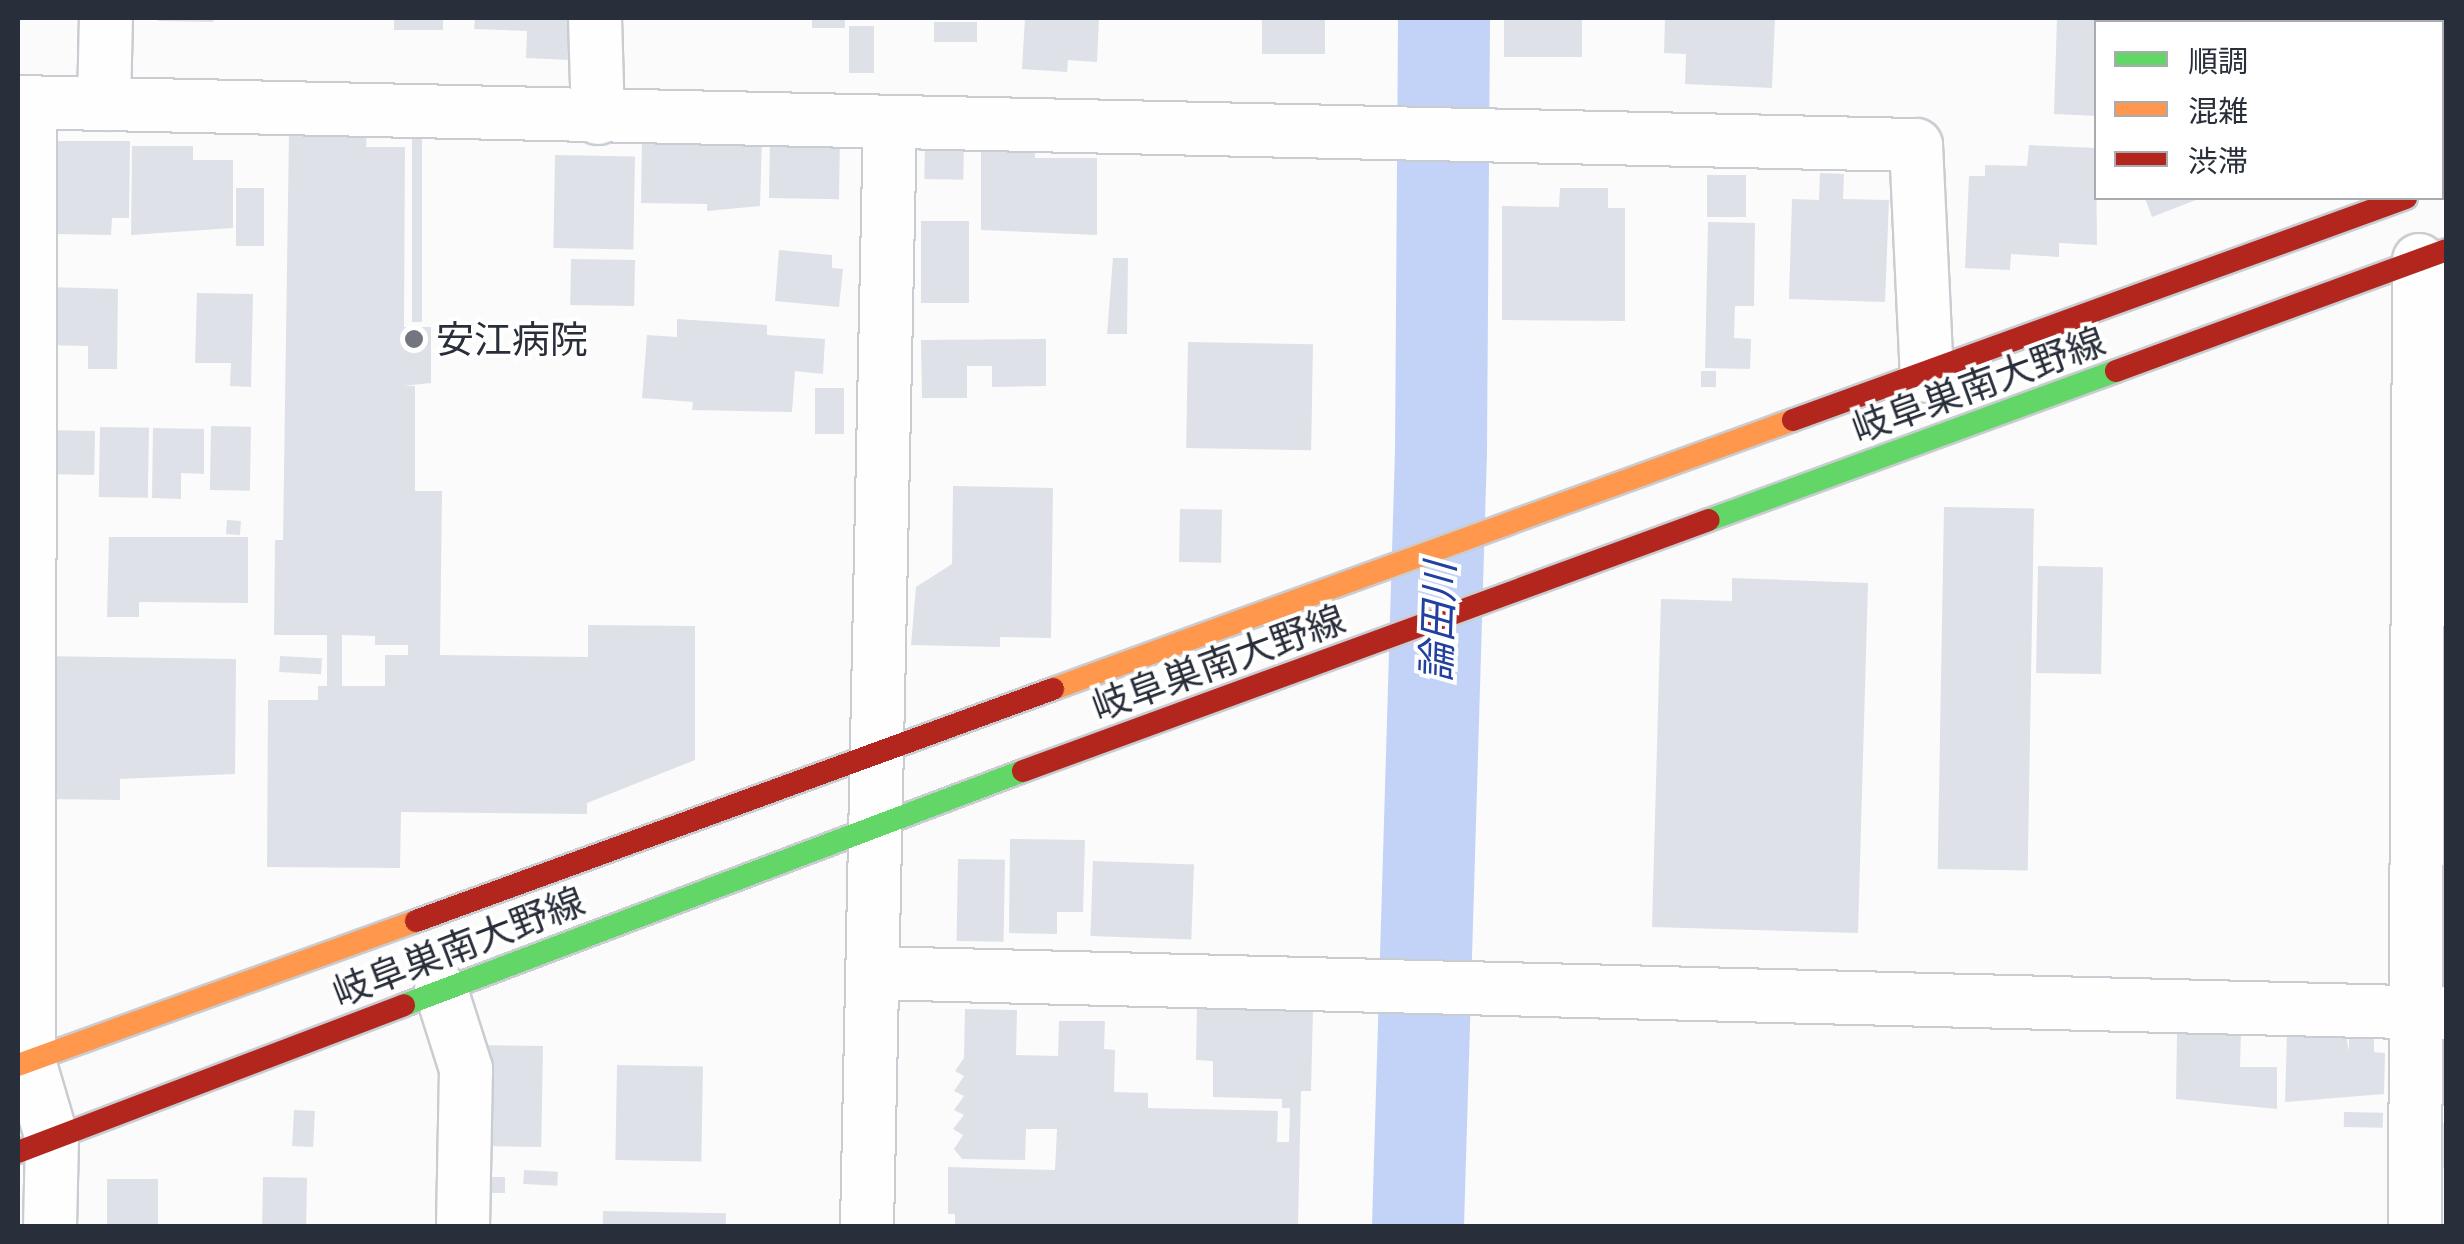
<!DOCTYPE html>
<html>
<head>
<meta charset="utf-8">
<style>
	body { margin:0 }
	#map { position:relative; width:2464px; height:1244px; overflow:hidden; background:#fbfbfb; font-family:"Exo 2","Noto Sans JP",sans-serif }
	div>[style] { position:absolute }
	.river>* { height:92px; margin:-46px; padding:0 46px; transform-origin:46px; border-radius:46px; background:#c3d3f8 }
	.building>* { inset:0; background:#dee1e7; transform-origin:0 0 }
	.roads { filter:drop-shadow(2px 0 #c9ccd1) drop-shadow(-2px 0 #c9ccd1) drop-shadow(0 2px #c9ccd1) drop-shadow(0 -2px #c9ccd1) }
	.street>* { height:52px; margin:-26px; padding:0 26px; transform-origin:26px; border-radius:26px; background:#fefefe }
	.fast>* { height:22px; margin:-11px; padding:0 11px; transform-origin:11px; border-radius:11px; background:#63d668 }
	.slow>* { height:22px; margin:-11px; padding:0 11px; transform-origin:11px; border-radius:11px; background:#ff974d }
	.jam>* { height:22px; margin:-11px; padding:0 11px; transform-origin:11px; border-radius:11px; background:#b3261e }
	.dots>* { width:28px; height:28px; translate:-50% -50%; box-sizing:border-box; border:5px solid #fff; border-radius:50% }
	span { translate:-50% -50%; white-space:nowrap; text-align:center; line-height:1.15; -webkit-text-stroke:8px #fff; paint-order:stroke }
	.poi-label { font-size:38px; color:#282e3a }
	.left { translate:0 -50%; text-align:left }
	.street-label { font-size:38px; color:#282e3a }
	.water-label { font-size:40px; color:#21409f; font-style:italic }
	.frame { position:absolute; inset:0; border:20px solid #282e3a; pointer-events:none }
	.legend { position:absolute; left:2094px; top:20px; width:350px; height:180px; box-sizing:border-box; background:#fff; border:2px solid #a9abb0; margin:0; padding:12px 18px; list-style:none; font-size:30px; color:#282e3a }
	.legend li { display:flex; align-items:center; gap:20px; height:50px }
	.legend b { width:50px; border:2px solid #a9abb0 }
</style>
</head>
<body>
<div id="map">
	<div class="river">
		<i style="left:1418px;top:1226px;width:775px;rotate:-88.3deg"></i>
		<i style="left:1441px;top:451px;width:433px;rotate:-89.6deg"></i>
	</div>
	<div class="building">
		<i style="clip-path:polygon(158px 18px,214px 18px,213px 22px,158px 21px)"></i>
		<i style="left:394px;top:18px;width:49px;height:12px"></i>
		<i style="clip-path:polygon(475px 18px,571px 18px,570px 60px,526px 58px,527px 31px,474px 29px)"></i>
		<i style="left:812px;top:18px;width:33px;height:10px"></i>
		<i style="clip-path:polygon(1025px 18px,1099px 18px,1097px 62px,1068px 60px,1067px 72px,1022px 69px)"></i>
		<i style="left:1262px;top:18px;width:63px;height:36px"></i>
		<i style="left:1504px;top:18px;width:78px;height:39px"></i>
		<i style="clip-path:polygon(1665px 18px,1775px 18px,1772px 88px,1685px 84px,1686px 54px,1664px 53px)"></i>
		<i style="clip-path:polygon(2057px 18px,2103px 18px,2096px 22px,2096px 116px,2054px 114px)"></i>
		<i style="left:2119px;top:18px;width:207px;height:4px"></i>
		<i style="left:934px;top:22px;width:43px;height:20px"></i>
		<i style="left:849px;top:26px;width:25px;height:47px"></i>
		<i style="left:412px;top:130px;width:10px;height:192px"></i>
		<i style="clip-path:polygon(evenodd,289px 131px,367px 132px,366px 147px,405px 147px,404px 327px,431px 327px,431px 383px,403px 386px,415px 386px,415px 491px,442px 491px,440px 655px,588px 657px,588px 625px,695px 626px,695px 760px,587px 803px,587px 814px,401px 812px,400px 868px,267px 867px,268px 700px,318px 700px,318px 686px,327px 686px,327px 635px,274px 635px,275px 540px,283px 540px,289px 131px,342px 635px,375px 636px,375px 645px,408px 645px,408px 655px,385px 655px,385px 686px,342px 686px,342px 635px)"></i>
		<i style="clip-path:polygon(642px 137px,762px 139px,760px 206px,707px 211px,707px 204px,641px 203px)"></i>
		<i style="left:770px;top:138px;width:70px;height:60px;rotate:1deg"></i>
		<i style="left:925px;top:140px;width:39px;height:39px;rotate:1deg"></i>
		<i style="clip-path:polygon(57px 141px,130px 141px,129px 218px,112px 218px,111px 235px,56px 234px)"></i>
		<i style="clip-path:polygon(981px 141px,1035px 141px,1035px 158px,1097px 158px,1097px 235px,981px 230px)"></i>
		<i style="clip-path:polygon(2029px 145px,2096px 148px,2097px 245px,2059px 243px,2059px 257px,2011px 254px,2010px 270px,1965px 268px,1969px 176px,1985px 176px,1985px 165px,2027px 166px)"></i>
		<i style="clip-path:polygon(132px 146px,193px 146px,193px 160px,233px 160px,233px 228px,131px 235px)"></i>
		<i style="left:555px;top:155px;width:80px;height:93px;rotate:1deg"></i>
		<i style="clip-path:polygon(1820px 173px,1844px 174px,1843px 199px,1889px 200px,1885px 302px,1789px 299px,1792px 199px,1819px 200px)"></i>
		<i style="left:1707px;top:175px;width:39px;height:42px"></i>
		<i style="left:236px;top:188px;width:28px;height:58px"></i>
		<i style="clip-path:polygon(1560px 188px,1608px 188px,1608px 208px,1625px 208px,1625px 321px,1502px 320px,1502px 206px,1559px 207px)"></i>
		<i style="clip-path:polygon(2145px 198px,2201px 198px,2152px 217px)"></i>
		<i style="left:921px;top:221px;width:48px;height:82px"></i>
		<i style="clip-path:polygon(1708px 222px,1755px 223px,1754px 306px,1735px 306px,1734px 338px,1751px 339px,1750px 369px,1705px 368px)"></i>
		<i style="clip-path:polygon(779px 250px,832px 255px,832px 268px,843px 269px,839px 307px,775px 301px)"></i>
		<i style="clip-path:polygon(1113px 258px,1128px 258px,1127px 334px,1107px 334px)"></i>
		<i style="left:571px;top:259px;width:64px;height:46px;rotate:1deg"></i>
		<i style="clip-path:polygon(47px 287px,118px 289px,117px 369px,88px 369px,88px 346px,46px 345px)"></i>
		<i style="clip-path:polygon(197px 293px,253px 294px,251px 387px,230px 386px,231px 363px,195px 363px)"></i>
		<i style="clip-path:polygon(677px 319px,767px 325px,767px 335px,825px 339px,823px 374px,795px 371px,792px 412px,692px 410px,693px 402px,642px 398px,647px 335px,677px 337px)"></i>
		<i style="clip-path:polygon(1046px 339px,1046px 386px,992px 387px,992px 366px,967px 366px,967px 398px,922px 398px,921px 340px)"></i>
		<i style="left:1188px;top:342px;width:125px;height:106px;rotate:1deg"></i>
		<i style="left:1701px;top:371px;width:15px;height:16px"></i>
		<i style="left:815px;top:388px;width:29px;height:46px"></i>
		<i style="left:211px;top:426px;width:40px;height:64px;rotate:1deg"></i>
		<i style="left:100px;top:427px;width:49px;height:70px;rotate:1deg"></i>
		<i style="clip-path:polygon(153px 428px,204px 429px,204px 474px,181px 473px,181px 499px,152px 498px)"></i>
		<i style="left:42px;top:430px;width:53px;height:44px;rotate:1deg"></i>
		<i style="clip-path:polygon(953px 486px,1053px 488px,1051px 638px,1000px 637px,1000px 647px,911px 645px,916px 587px,952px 564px)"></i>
		<i style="left:1944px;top:507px;width:90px;height:362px;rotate:1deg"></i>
		<i style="left:1180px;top:509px;width:42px;height:53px;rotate:1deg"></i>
		<i style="left:227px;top:520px;width:14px;height:14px;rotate:4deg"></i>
		<i style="clip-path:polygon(109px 537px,248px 537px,248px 603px,139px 602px,139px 617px,107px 617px)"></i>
		<i style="left:2038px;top:566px;width:65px;height:107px;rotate:1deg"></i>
		<i style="clip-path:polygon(1732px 578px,1868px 583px,1858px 933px,1652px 927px,1661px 599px,1732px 601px)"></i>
		<i style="clip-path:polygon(39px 656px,236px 659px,235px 774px,120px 779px,120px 800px,45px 799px)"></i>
		<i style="left:280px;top:656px;width:42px;height:16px;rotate:3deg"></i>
		<i style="clip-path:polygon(1010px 839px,1085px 840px,1083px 912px,1057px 912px,1057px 934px,1009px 933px)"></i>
		<i style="left:958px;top:859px;width:47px;height:82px;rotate:1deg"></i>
		<i style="left:1093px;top:861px;width:101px;height:75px;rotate:2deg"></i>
		<i style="clip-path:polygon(1197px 1008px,1313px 1010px,1311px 1091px,1301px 1091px,1298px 1225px,955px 1226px,955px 1214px,948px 1214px,948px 1167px,1055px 1170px,1057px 1129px,1026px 1129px,1025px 1160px,962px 1159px,954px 1149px,963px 1135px,953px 1129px,964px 1115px,954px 1110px,964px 1096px,954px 1091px,964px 1076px,955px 1071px,964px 1058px,965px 1009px,1017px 1010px,1016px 1055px,1058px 1056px,1059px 1021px,1105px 1021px,1104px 1049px,1115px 1050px,1114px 1092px,1148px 1093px,1148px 1108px,1278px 1111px,1277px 1142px,1289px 1142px,1290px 1108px,1282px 1108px,1282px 1099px,1213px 1097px,1213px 1061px,1196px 1060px)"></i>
		<i style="clip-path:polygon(2177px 1031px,2241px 1032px,2240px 1067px,2277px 1067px,2277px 1109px,2176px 1099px)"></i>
		<i style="clip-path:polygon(2349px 1031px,2374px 1032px,2374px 1052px,2385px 1053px,2384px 1094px,2285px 1102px,2287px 1033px,2346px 1035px,2349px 1052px)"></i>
		<i style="left:479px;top:1045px;width:64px;height:101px;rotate:1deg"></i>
		<i style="left:617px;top:1065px;width:86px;height:95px;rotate:1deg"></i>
		<i style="left:294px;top:1110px;width:21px;height:36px;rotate:3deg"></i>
		<i style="left:2344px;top:1112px;width:39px;height:15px;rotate:1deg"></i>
		<i style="left:2442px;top:1123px;width:4px;height:45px"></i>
		<i style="left:524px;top:1170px;width:34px;height:14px;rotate:3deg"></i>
		<i style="left:263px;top:1177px;width:44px;height:49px;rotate:1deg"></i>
		<i style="left:489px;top:1177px;width:16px;height:16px"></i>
		<i style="left:107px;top:1179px;width:51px;height:47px"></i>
		<i style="left:603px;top:1211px;width:123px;height:15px;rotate:1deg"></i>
	</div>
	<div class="roads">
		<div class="street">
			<i style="left:595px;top:18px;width:100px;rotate:88.3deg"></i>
			<i style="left:2436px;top:22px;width:4px;rotate:-90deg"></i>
			<i style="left:18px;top:102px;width:1898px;rotate:1.3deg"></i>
			<i style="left:1916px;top:145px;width:231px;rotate:87.3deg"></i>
			<i style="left:30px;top:102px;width:959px;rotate:90.06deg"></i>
			<i style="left:29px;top:1061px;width:81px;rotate:73.6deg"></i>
			<i style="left:52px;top:1139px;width:87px;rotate:91.3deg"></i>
			<i style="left:104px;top:104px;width:86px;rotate:-88.7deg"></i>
			<i style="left:874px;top:973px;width:1573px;rotate:1.46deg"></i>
			<i style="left:441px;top:990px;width:83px;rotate:72.4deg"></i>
			<i style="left:466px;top:1069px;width:157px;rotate:91.1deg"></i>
			<i style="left:867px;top:1226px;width:1103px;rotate:-88.81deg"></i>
			<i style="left:2415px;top:1226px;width:966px;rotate:-89.76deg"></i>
		</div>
		<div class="fast">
			<i style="left:1709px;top:520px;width:433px;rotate:-20.1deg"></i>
			<i style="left:404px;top:1005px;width:662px;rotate:-20.71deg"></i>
		</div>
		<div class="slow">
			<i style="left:1053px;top:689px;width:787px;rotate:-19.98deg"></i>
			<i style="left:18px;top:1065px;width:423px;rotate:-19.9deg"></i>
		</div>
		<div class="jam">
			<i style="left:2116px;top:371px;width:351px;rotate:-20.1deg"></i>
			<i style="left:1793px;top:420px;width:652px;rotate:-19.91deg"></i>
			<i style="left:1023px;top:771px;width:730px;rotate:-20.1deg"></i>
			<i style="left:416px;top:921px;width:678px;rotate:-20.01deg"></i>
			<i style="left:18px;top:1152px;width:413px;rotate:-20.8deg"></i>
		</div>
	</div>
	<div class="dots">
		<i style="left:414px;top:339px;background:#72767e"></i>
	</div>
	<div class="poi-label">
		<span class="left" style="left:436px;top:339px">安江病院</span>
	</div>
	<div class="street-label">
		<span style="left:1978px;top:384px;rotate:-20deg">岐阜巣南大野線</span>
		<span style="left:1218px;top:662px;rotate:-20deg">岐阜巣南大野線</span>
		<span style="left:458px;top:946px;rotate:-21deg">岐阜巣南大野線</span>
	</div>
	<div class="water-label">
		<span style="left:1436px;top:622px;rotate:-88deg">論田川</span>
	</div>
	<div class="frame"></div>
	<ul class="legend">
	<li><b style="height:12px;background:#63d668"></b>順調</li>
	<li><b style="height:12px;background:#ff974d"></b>混雑</li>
	<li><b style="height:12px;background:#b3261e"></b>渋滞</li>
	</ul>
</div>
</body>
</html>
